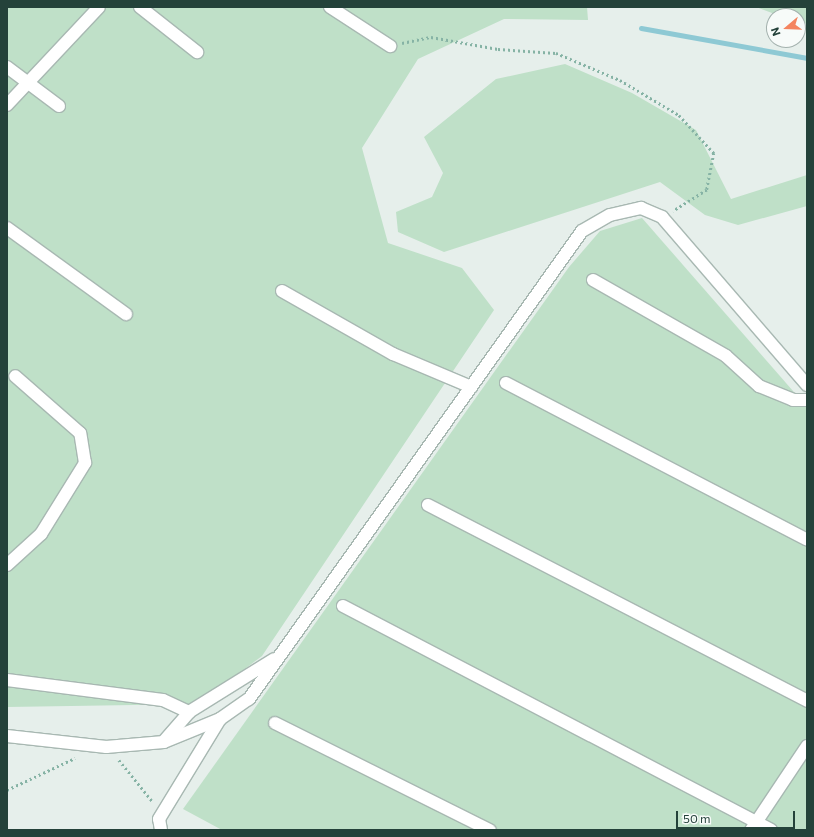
<!DOCTYPE html>
<html>
<head>
<meta charset="utf-8">
<style>
	body { margin:0 }
	#map { position:relative; width:814px; height:837px; overflow:hidden; background:#e6efeb; font-family:Commissioner,sans-serif }
	div>[style] { position:absolute }
	.green>* { inset:0; background:#bfe0c8 }
	.stream>* { height:5px; margin:-2.5px; padding:0 2.5px; transform-origin:2.5px; border-radius:2.5px; background:#8ec9d4 }
	.path>* { height:2.5px; margin-top:-1.25px; transform-origin:0; background:repeating-linear-gradient(90deg,#86b3a5 0 2px,transparent 0 5px) }
	.roads { filter:drop-shadow(1px 0 #a8b8b2) drop-shadow(-1px 0 #a8b8b2) drop-shadow(0 1px #a8b8b2) drop-shadow(0 -1px #a8b8b2) }
	.minor>* { height:12px; margin:-6px; padding:0 6px; transform-origin:6px; border-radius:6px; background:#fff }
	span { translate:-50% -50%; white-space:nowrap; text-align:center; line-height:1.15; -webkit-text-stroke:4px #f7fbf9; paint-order:stroke }
	.frame { position:absolute; inset:0; border:8px solid #24423a; pointer-events:none }
	.north { position:absolute; left:766px; top:8px; width:40px; height:40px; box-sizing:border-box; background:#f7fbf9; border:1px solid #a3b1ad; border-radius:50%; rotate:251deg; font-size:11px; font-weight:700; line-height:16px; text-align:center; color:#24423a }
	.north::after { content:''; display:block; margin:auto; width:14px; height:18px; background:#f4845f; clip-path:polygon(50% 0,100% 100%,50% 72%,0 100%) }
	.scale { position:absolute; left:676px; top:811px; width:119px; height:18px; box-sizing:border-box; border:2px solid #24423a; border-top:0; padding-left:5px; font-size:12px; line-height:14px; white-space:nowrap; color:#24423a; -webkit-text-stroke:3px #f7fbf9; paint-order:stroke }
</style>
</head>
<body>
<div id="map">
	<div class="green">
		<i style="clip-path:polygon(7px 7px,587px 7px,588px 20px,504px 19px,418px 59px,362px 148px,388px 243px,462px 268px,494px 310px,262px 656px,198px 704px,7px 707px)"></i>
		<i style="clip-path:polygon(756px 7px,807px 7px,807px 24px,798px 21px,798px 16px,780px 16px)"></i>
		<i style="clip-path:polygon(565px 64px,632px 93px,696px 130px,731px 199px,807px 175px,807px 206px,738px 225px,705px 215px,660px 182px,444px 252px,398px 232px,396px 212px,432px 197px,443px 173px,424px 137px,496px 79px)"></i>
		<i style="clip-path:polygon(642px 218px,807px 407px,807px 830px,222px 830px,183px 809px,569px 267px,600px 231px)"></i>
	</div>
	<div class="stream">
		<i style="left:641px;top:28px;width:169px;rotate:10.2deg"></i>
	</div>
	<div class="path">
		<i style="left:402px;top:43px;width:30px;rotate:-12deg"></i>
		<i style="left:431px;top:37px;width:68px;rotate:10.2deg"></i>
		<i style="left:498px;top:49px;width:58px;rotate:3.9deg"></i>
		<i style="left:556px;top:53px;width:69px;rotate:22.9deg"></i>
		<i style="left:620px;top:80px;width:69px;rotate:30.7deg"></i>
		<i style="left:679px;top:115px;width:52px;rotate:47.4deg"></i>
		<i style="left:714px;top:153px;width:38px;rotate:101deg"></i>
		<i style="left:707px;top:190px;width:40px;rotate:148deg"></i>
		<i style="left:119px;top:760px;width:54px;rotate:51deg"></i>
		<i style="left:7px;top:790px;width:75px;rotate:-25.2deg"></i>
	</div>
	<div class="roads">
		<div class="minor">
			<i style="left:140px;top:7px;width:73px;rotate:38.3deg"></i>
			<i style="left:330px;top:7px;width:72px;rotate:33deg"></i>
			<i style="left:7px;top:67px;width:65px;rotate:36.9deg"></i>
			<i style="left:7px;top:105px;width:134px;rotate:-46.8deg"></i>
			<i style="left:7px;top:228px;width:147px;rotate:35.9deg"></i>
			<i style="left:593px;top:280px;width:153px;rotate:29.7deg"></i>
			<i style="left:726px;top:356px;width:45px;rotate:42.3deg"></i>
			<i style="left:759px;top:386px;width:37px;rotate:22deg"></i>
			<i style="left:793px;top:400px;width:14px"></i>
			<i style="left:282px;top:291px;width:128px;rotate:29.6deg"></i>
			<i style="left:393px;top:354px;width:85px;rotate:22.9deg"></i>
			<i style="left:506px;top:383px;width:339px;rotate:27.5deg"></i>
			<i style="left:428px;top:505px;width:427px;rotate:27.3deg"></i>
			<i style="left:7px;top:565px;width:46px;rotate:-42.4deg"></i>
			<i style="left:41px;top:534px;width:84px;rotate:-58.2deg"></i>
			<i style="left:85px;top:463px;width:30px;rotate:-99deg"></i>
			<i style="left:80px;top:433px;width:86px;rotate:-138.8deg"></i>
			<i style="left:343px;top:606px;width:483px;rotate:27.6deg"></i>
			<i style="left:7px;top:680px;width:157px;rotate:7.3deg"></i>
			<i style="left:163px;top:700px;width:29px;rotate:25deg"></i>
			<i style="left:275px;top:723px;width:240px;rotate:26.5deg"></i>
			<i style="left:7px;top:736px;width:100px;rotate:6.3deg"></i>
			<i style="left:106px;top:747px;width:58px;rotate:-4.9deg"></i>
			<i style="left:164px;top:742px;width:61px;rotate:-22.3deg"></i>
			<i style="left:220px;top:719px;width:35px;rotate:-35deg"></i>
			<i style="left:249px;top:699px;width:574px;rotate:-54.57deg"></i>
			<i style="left:582px;top:231px;width:32px;rotate:-30deg"></i>
			<i style="left:610px;top:215px;width:32px;rotate:-13deg"></i>
			<i style="left:641px;top:208px;width:23px;rotate:23deg"></i>
			<i style="left:662px;top:217px;width:222px;rotate:49.2deg"></i>
			<i style="left:165px;top:740px;width:37px;rotate:-49deg"></i>
			<i style="left:189px;top:712px;width:100px;rotate:-31.9deg"></i>
			<i style="left:161px;top:830px;width:11px;rotate:-100deg"></i>
			<i style="left:159px;top:819px;width:117px;rotate:-58.6deg"></i>
			<i style="left:751px;top:830px;width:101px;rotate:-56.3deg"></i>
		</div>
	</div>
	<div class="frame"></div>
	<div class="north">N</div>
	<div class="scale">50 m</div>
</div>
</body>
</html>
